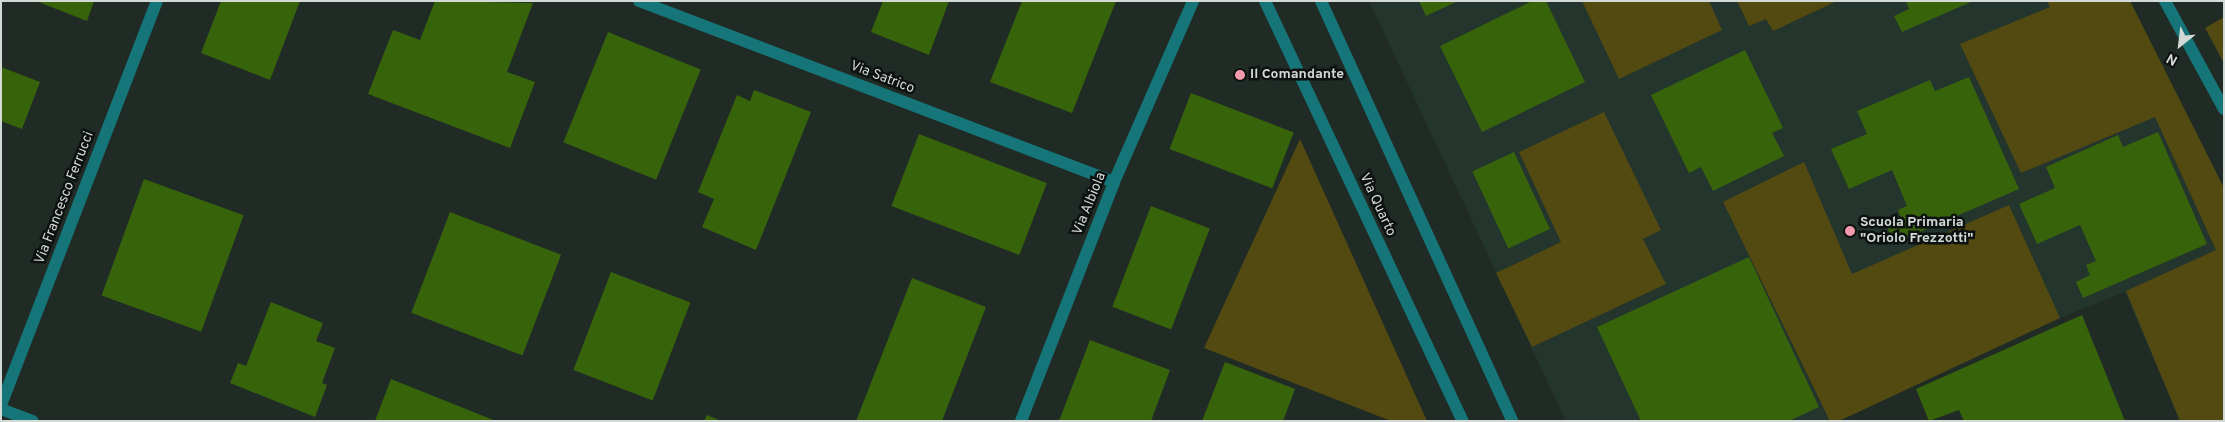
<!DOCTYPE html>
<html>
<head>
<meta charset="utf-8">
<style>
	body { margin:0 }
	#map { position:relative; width:2225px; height:422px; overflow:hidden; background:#202b26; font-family:Overpass,sans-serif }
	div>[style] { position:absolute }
	.built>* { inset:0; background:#24352d }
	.green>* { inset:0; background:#524a10 }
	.building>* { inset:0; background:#37630b; transform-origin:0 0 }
	.minor>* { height:12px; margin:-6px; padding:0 6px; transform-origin:6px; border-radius:6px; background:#157578 }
	.dots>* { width:14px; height:14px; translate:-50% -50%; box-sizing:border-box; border:2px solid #0d1210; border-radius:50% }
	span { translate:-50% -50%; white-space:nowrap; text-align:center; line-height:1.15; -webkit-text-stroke:5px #0d1210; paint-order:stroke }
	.poi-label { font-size:14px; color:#d2d9d6; font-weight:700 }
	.left { translate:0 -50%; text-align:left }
	.street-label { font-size:14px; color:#d2d9d6 }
	.frame { position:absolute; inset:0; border:2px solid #d2d9d6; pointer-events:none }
	.north { position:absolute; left:2155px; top:20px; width:50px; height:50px; -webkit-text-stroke:4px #0d1210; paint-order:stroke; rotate:209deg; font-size:14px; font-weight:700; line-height:20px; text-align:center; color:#d2d9d6 }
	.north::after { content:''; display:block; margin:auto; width:18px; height:22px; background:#d2d9d6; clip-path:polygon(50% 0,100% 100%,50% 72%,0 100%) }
</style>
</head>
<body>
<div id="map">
	<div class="built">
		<i style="clip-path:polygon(1369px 1px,2130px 1px,2224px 188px,2224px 421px,2180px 421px,2125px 292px,2060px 318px,1839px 421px,1566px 421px)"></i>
	</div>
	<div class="green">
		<i style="clip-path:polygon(1582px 1px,1709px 1px,1722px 30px,1619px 79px)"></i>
		<i style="clip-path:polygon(1737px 1px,1837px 1px,1773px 31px,1766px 19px,1749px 26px)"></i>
		<i style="clip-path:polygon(2047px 1px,2130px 1px,2224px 188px,2224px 421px,2180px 421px,2126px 291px,2216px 250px,2155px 117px,2021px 173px,1960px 44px,2050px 7px)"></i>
		<i style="clip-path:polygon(2224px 17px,2224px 63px,2205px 28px)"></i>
		<i style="clip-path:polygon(1604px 112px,1661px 230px,1643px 239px,1666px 284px,1532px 347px,1496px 273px,1561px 242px,1519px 152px)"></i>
		<i style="clip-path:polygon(1300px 139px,1427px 421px,1391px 421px,1204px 348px)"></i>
		<i style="clip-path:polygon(1804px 162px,1852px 274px,2009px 205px,2060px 318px,1839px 421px,1830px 421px,1723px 202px)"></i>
	</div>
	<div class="building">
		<i style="clip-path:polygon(36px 1px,94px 1px,87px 21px)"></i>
		<i style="clip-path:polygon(221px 1px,300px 1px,270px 80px,201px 53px)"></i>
		<i style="clip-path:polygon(435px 1px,533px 3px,507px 72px,535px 82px,510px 148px,368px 94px,393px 30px,420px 40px)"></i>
		<i style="clip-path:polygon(883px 1px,949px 1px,929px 55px,871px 32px)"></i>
		<i style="clip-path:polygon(1022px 1px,1116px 1px,1072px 113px,990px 82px)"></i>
		<i style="clip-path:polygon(1419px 1px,1458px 1px,1426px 16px)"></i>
		<i style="clip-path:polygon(1532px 1px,1546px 1px,1585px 82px,1482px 132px,1440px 46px)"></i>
		<i style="clip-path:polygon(1906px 1px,1973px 1px,1902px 32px,1894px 16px,1909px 9px)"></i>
		<i style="left:608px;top:32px;width:100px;height:119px;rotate:22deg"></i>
		<i style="clip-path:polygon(1745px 50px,1783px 128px,1772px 133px,1784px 156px,1713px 191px,1701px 167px,1689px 173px,1651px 95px)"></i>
		<i style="clip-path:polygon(1px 67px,40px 82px,22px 129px,1px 121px)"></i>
		<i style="clip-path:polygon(1969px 77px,2019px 189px,1894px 243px,1887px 227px,1902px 221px,1898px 210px,1907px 206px,1892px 170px,1849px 189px,1831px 149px,1867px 134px,1857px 111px,1930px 80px,1935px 91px)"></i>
		<i style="clip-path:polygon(754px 90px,811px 112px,756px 250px,702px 227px,714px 199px,698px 192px,737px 95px,750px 101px)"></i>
		<i style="left:1191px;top:93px;width:110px;height:60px;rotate:21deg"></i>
		<i style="clip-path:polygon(2158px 132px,2207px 244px,2083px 298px,2076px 282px,2090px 275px,2086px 265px,2096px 261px,2080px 225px,2037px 244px,2019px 204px,2055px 188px,2046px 167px,2118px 135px,2123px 147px)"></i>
		<i style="left:919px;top:134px;width:137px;height:77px;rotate:21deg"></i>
		<i style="left:1514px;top:152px;width:85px;height:46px;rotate:65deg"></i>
		<i style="left:144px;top:179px;width:106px;height:124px;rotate:20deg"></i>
		<i style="left:1151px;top:206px;width:63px;height:108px;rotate:21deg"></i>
		<i style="left:450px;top:212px;width:119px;height:108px;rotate:21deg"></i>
		<i style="clip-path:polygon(1749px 257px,1819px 407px,1789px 421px,1641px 421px,1597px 327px)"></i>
		<i style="left:611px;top:272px;width:85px;height:105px;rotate:21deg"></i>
		<i style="clip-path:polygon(912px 278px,986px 307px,942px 421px,856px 421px)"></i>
		<i style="clip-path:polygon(271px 302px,323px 323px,316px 341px,335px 348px,322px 383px,327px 385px,315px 417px,230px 383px,238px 363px,246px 366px)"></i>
		<i style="clip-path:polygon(2082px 315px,2125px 421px,1964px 421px,1959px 410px,1929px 421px,1916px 389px)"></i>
		<i style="clip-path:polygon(1090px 340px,1170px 370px,1151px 421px,1059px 421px)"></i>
		<i style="clip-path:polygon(1225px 362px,1295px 389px,1283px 421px,1202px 421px)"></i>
		<i style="clip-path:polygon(391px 379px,496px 421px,375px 421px)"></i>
		<i style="clip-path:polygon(707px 415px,721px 421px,704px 421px)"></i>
	</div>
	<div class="minor">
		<i style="left:639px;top:1px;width:508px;rotate:20.86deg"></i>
		<i style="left:1265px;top:1px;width:464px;rotate:64.8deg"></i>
		<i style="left:1321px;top:1px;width:461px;rotate:65.5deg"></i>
		<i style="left:2165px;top:1px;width:123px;rotate:61.4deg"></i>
		<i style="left:1px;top:405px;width:433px;rotate:-68.9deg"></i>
		<i style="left:1px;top:409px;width:34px;rotate:21deg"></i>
		<i style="left:1021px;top:421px;width:256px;rotate:-68.7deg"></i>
		<i style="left:1114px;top:182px;width:197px;rotate:-66.4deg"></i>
	</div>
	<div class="dots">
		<i style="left:1240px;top:75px;background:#f29aad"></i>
		<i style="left:1850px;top:231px;background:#f29aad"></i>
	</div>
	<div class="poi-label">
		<span class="left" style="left:1250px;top:75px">Il Comandante</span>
		<span class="left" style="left:1860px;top:231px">Scuola Primaria<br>"Oriolo Frezzotti"</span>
	</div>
	<div class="street-label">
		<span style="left:882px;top:78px;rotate:21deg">Via Satrico</span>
		<span style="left:65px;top:198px;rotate:-69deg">Via Francesco Ferrucci</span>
		<span style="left:1090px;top:204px;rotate:-68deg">Via Albiola</span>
		<span style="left:1377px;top:205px;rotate:65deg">Via Quarto</span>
	</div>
	<div class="frame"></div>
	<div class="north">N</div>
</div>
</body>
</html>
